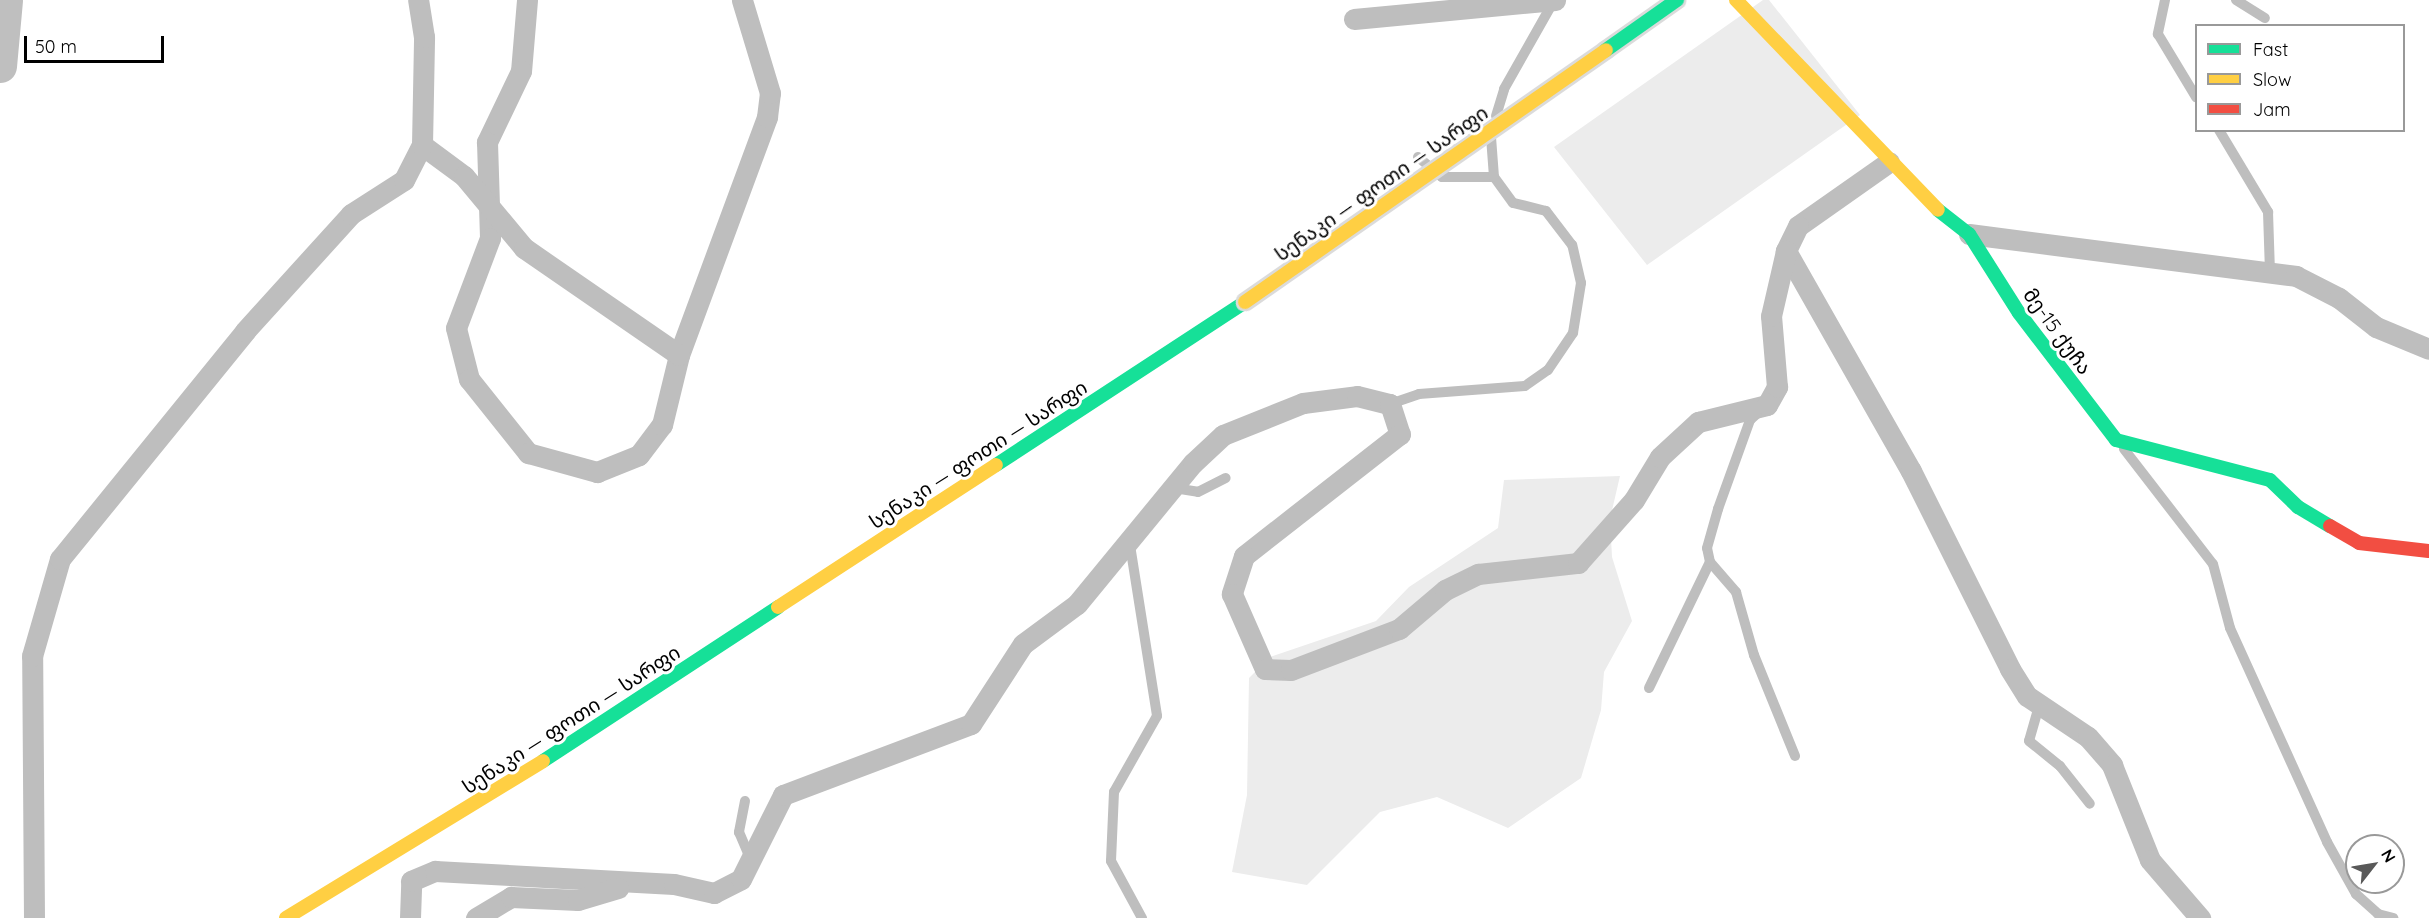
<!DOCTYPE html>
<html>
<head>
<meta charset="utf-8">
<style>
	body { margin:0 }
	#map { position:relative; width:2429px; height:918px; overflow:hidden; background:#fff; font-family:Quicksand,"Noto Sans Georgian",sans-serif }
	div>[style] { position:absolute }
	.green>* { inset:0; background:#ececec }
	.river>* { height:33px; margin:-16.5px; padding:0 16.5px; transform-origin:16.5px; border-radius:16.5px; background:#bfbfbf }
	.lane>* { height:10px; margin:-5px; padding:0 5px; transform-origin:5px; border-radius:5px; background:#bebebe }
	.street>* { height:21px; margin:-10.5px; padding:0 10.5px; transform-origin:10.5px; border-radius:10.5px; background:#bebebe }
	.fast>* { height:14px; margin:-7px; padding:0 7px; transform-origin:7px; border-radius:7px; background:#16e098 }
	.slow>* { height:14px; margin:-7px; padding:0 7px; transform-origin:7px; border-radius:7px; background:#ffcf43 }
	.jam>* { height:14px; margin:-7px; padding:0 7px; transform-origin:7px; border-radius:7px; background:#f24e42 }
	.bridges { filter:drop-shadow(2px 0 #dbdbdb) drop-shadow(-2px 0 #dbdbdb) drop-shadow(0 2px #dbdbdb) drop-shadow(0 -2px #dbdbdb) }
	.fast-bridge>* { height:14px; margin:-7px; padding:0 7px; transform-origin:7px; border-radius:7px; background:#16e098 }
	.slow-bridge>* { height:14px; margin:-7px; padding:0 7px; transform-origin:7px; border-radius:7px; background:#ffcf43 }
	span { translate:-50% -50%; white-space:nowrap; text-align:center; line-height:1.15; -webkit-text-stroke:6px #fff; paint-order:stroke }
	.street-label { font-size:20px; color:#000 }
	.legend { position:absolute; left:2195px; top:24px; width:210px; height:108px; box-sizing:border-box; background:#fff; border:2px solid #999; margin:0; padding:8px 10px; list-style:none; font-size:18px; color:#000 }
	.legend li { display:flex; align-items:center; gap:12px; height:30px }
	.legend b { width:30px; border:2px solid #999 }
	.north { position:absolute; left:2345px; top:834px; width:60px; height:60px; box-sizing:border-box; background:#fff; border:2px solid #999; border-radius:50%; rotate:59deg; font-size:16px; font-weight:700; line-height:24px; text-align:center; color:#000 }
	.north::after { content:''; display:block; margin:auto; width:21px; height:27px; background:#595959; clip-path:polygon(50% 0,100% 100%,50% 72%,0 100%) }
	.scale { position:absolute; left:24px; top:36px; width:140px; height:27px; box-sizing:border-box; border:3px solid #000; border-top:0; padding-left:8px; font-size:18px; line-height:21px; white-space:nowrap; color:#000; -webkit-text-stroke:4px #fff; paint-order:stroke }
</style>
</head>
<body>
<div id="map">
	<div class="green">
		<i style="clip-path:polygon(1763px 0,1769px 0,1860px 115px,1647px 265px,1554px 147px)"></i>
		<i style="clip-path:polygon(1620px 476px,1610px 519px,1612px 557px,1632px 621px,1604px 672px,1601px 710px,1581px 778px,1508px 828px,1437px 797px,1380px 812px,1307px 885px,1232px 872px,1247px 795px,1249px 678px,1270px 657px,1376px 621px,1409px 587px,1498px 528px,1504px 480px)"></i>
	</div>
	<div class="river">
		<i style="left:0;top:66px;width:66px;rotate:-84.8deg"></i>
	</div>
	<div class="lane">
		<i style="left:2165px;top:0;width:35px;rotate:102deg"></i>
		<i style="left:2158px;top:34px;width:74px;rotate:58.9deg"></i>
		<i style="left:2236px;top:0;width:34px;rotate:32deg"></i>
		<i style="left:1496px;top:116px;width:28px;rotate:-73deg"></i>
		<i style="left:1504px;top:89px;width:98px;rotate:-60.5deg"></i>
		<i style="left:2219px;top:130px;width:96px;rotate:59.1deg"></i>
		<i style="left:2268px;top:212px;width:60px;rotate:88.1deg"></i>
		<i style="left:1418px;top:157px;width:31px;rotate:40deg"></i>
		<i style="left:1442px;top:177px;width:52px"></i>
		<i style="left:1390px;top:404px;width:31px;rotate:-19deg"></i>
		<i style="left:1419px;top:394px;width:106px;rotate:-4.3deg"></i>
		<i style="left:1525px;top:386px;width:28px;rotate:-35deg"></i>
		<i style="left:1548px;top:370px;width:45px;rotate:-56deg"></i>
		<i style="left:1573px;top:333px;width:51px;rotate:-80.9deg"></i>
		<i style="left:1581px;top:283px;width:39px;rotate:-103deg"></i>
		<i style="left:1572px;top:245px;width:43px;rotate:-127.4deg"></i>
		<i style="left:1546px;top:211px;width:34px;rotate:-166deg"></i>
		<i style="left:1513px;top:203px;width:32px;rotate:-126deg"></i>
		<i style="left:1494px;top:177px;width:40px;rotate:-94.3deg"></i>
		<i style="left:2124px;top:449px;width:145px;rotate:52.3deg"></i>
		<i style="left:2213px;top:564px;width:66px;rotate:75.1deg"></i>
		<i style="left:2230px;top:628px;width:235px;rotate:65.6deg"></i>
		<i style="left:2327px;top:842px;width:60px;rotate:60.9deg"></i>
		<i style="left:2356px;top:894px;width:30px;rotate:42deg"></i>
		<i style="left:2378px;top:914px;width:16px;rotate:15deg"></i>
		<i style="left:1174px;top:488px;width:24px;rotate:9deg"></i>
		<i style="left:1198px;top:492px;width:31px;rotate:-27deg"></i>
		<i style="left:1130px;top:545px;width:173px;rotate:81deg"></i>
		<i style="left:1157px;top:716px;width:87px;rotate:119.5deg"></i>
		<i style="left:1114px;top:792px;width:69px;rotate:92.5deg"></i>
		<i style="left:1111px;top:861px;width:65px;rotate:61.5deg"></i>
		<i style="left:1710px;top:562px;width:40px;rotate:49deg"></i>
		<i style="left:1736px;top:592px;width:66px;rotate:74.1deg"></i>
		<i style="left:1754px;top:655px;width:109px;rotate:67.9deg"></i>
		<i style="left:1649px;top:688px;width:140px;rotate:-64.2deg"></i>
		<i style="left:1710px;top:562px;width:14px;rotate:-102deg"></i>
		<i style="left:1707px;top:548px;width:41px;rotate:-74.2deg"></i>
		<i style="left:1718px;top:509px;width:95px;rotate:-70.2deg"></i>
		<i style="left:1750px;top:420px;width:13px;rotate:-42deg"></i>
		<i style="left:2039px;top:706px;width:36px;rotate:106deg"></i>
		<i style="left:2029px;top:741px;width:40px;rotate:39deg"></i>
		<i style="left:2060px;top:766px;width:48px;rotate:51.7deg"></i>
		<i style="left:745px;top:801px;width:32px;rotate:101deg"></i>
		<i style="left:739px;top:832px;width:28px;rotate:67deg"></i>
	</div>
	<div class="street">
		<i style="left:527px;top:0;width:71px;rotate:94.8deg"></i>
		<i style="left:521px;top:71px;width:79px;rotate:115.6deg"></i>
		<i style="left:487px;top:142px;width:96px;rotate:88.2deg"></i>
		<i style="left:490px;top:238px;width:96px;rotate:110.7deg"></i>
		<i style="left:456px;top:328px;width:53px;rotate:75.7deg"></i>
		<i style="left:469px;top:379px;width:95px;rotate:51.4deg"></i>
		<i style="left:528px;top:453px;width:72px;rotate:15.4deg"></i>
		<i style="left:597px;top:472px;width:45px;rotate:-22deg"></i>
		<i style="left:639px;top:455px;width:38px;rotate:-53deg"></i>
		<i style="left:662px;top:425px;width:72px;rotate:-76.3deg"></i>
		<i style="left:679px;top:355px;width:254px;rotate:-69.7deg"></i>
		<i style="left:767px;top:117px;width:24px;rotate:-83deg"></i>
		<i style="left:770px;top:93px;width:97px;rotate:-106.8deg"></i>
		<i style="left:1354px;top:19px;width:202px;rotate:-5.4deg"></i>
		<i style="left:422px;top:145px;width:52px;rotate:36.4deg"></i>
		<i style="left:464px;top:176px;width:94px;rotate:50.2deg"></i>
		<i style="left:524px;top:248px;width:188px;rotate:34.6deg"></i>
		<i style="left:1889px;top:162px;width:111px;rotate:144.9deg"></i>
		<i style="left:1798px;top:226px;width:28px;rotate:116deg"></i>
		<i style="left:1786px;top:251px;width:253px;rotate:60.4deg"></i>
		<i style="left:1911px;top:471px;width:221px;rotate:63.4deg"></i>
		<i style="left:2010px;top:669px;width:32px;rotate:58deg"></i>
		<i style="left:2027px;top:696px;width:73px;rotate:33.9deg"></i>
		<i style="left:2088px;top:737px;width:37px;rotate:49deg"></i>
		<i style="left:2112px;top:765px;width:102px;rotate:68.2deg"></i>
		<i style="left:2150px;top:860px;width:77px;rotate:49.2deg"></i>
		<i style="left:1969px;top:234px;width:330px;rotate:7.3deg"></i>
		<i style="left:2296px;top:276px;width:48px;rotate:27.1deg"></i>
		<i style="left:2339px;top:298px;width:47px;rotate:38.1deg"></i>
		<i style="left:2376px;top:327px;width:57px;rotate:22.5deg"></i>
		<i style="left:34px;top:918px;width:262px;rotate:-90.4deg"></i>
		<i style="left:32px;top:656px;width:101px;rotate:-73.9deg"></i>
		<i style="left:60px;top:559px;width:294px;rotate:-50.9deg"></i>
		<i style="left:245px;top:331px;width:158px;rotate:-47.8deg"></i>
		<i style="left:351px;top:214px;width:63px;rotate:-32.7deg"></i>
		<i style="left:404px;top:180px;width:39px;rotate:-63deg"></i>
		<i style="left:422px;top:145px;width:108px;rotate:-88.9deg"></i>
		<i style="left:424px;top:37px;width:37px;rotate:-99deg"></i>
		<i style="left:410px;top:918px;width:37px;rotate:-88deg"></i>
		<i style="left:411px;top:881px;width:26px;rotate:-23deg"></i>
		<i style="left:435px;top:871px;width:239px;rotate:3.1deg"></i>
		<i style="left:674px;top:884px;width:41px;rotate:12.7deg"></i>
		<i style="left:714px;top:893px;width:30px;rotate:-27deg"></i>
		<i style="left:741px;top:879px;width:94px;rotate:-63.4deg"></i>
		<i style="left:783px;top:795px;width:201px;rotate:-20.7deg"></i>
		<i style="left:971px;top:724px;width:95px;rotate:-57deg"></i>
		<i style="left:1023px;top:644px;width:67px;rotate:-36.5deg"></i>
		<i style="left:1077px;top:604px;width:183px;rotate:-50.6deg"></i>
		<i style="left:1193px;top:463px;width:41px;rotate:-43deg"></i>
		<i style="left:1223px;top:435px;width:86px;rotate:-21.8deg"></i>
		<i style="left:1303px;top:403px;width:54px;rotate:-7.4deg"></i>
		<i style="left:1357px;top:396px;width:34px;rotate:14deg"></i>
		<i style="left:1390px;top:404px;width:32px;rotate:72deg"></i>
		<i style="left:1400px;top:434px;width:198px;rotate:142deg"></i>
		<i style="left:1244px;top:556px;width:40px;rotate:108deg"></i>
		<i style="left:1232px;top:594px;width:82px;rotate:66.3deg"></i>
		<i style="left:1265px;top:669px;width:26px;rotate:2deg"></i>
		<i style="left:1291px;top:670px;width:116px;rotate:-20.8deg"></i>
		<i style="left:1399px;top:629px;width:60px;rotate:-40.3deg"></i>
		<i style="left:1445px;top:590px;width:37px;rotate:-26deg"></i>
		<i style="left:1478px;top:574px;width:101px;rotate:-6.3deg"></i>
		<i style="left:1578px;top:563px;width:84px;rotate:-48.4deg"></i>
		<i style="left:1634px;top:500px;width:50px;rotate:-58.8deg"></i>
		<i style="left:1660px;top:457px;width:52px;rotate:-42.6deg"></i>
		<i style="left:1698px;top:422px;width:71px;rotate:-13.8deg"></i>
		<i style="left:1767px;top:405px;width:21px;rotate:-61deg"></i>
		<i style="left:1777px;top:387px;width:71px;rotate:-94.8deg"></i>
		<i style="left:1771px;top:316px;width:67px;rotate:-77deg"></i>
		<i style="left:476px;top:918px;width:41px;rotate:-31deg"></i>
		<i style="left:511px;top:897px;width:67px;rotate:2.6deg"></i>
		<i style="left:578px;top:900px;width:42px;rotate:-16.7deg"></i>
	</div>
	<div class="fast">
		<i style="left:1938px;top:210px;width:39px;rotate:38deg"></i>
		<i style="left:1969px;top:234px;width:93px;rotate:57.7deg"></i>
		<i style="left:2019px;top:313px;width:160px;rotate:52.6deg"></i>
		<i style="left:2116px;top:440px;width:159px;rotate:14.6deg"></i>
		<i style="left:2270px;top:480px;width:39px;rotate:44deg"></i>
		<i style="left:2298px;top:507px;width:37px;rotate:31deg"></i>
		<i style="left:996px;top:465px;width:298px;rotate:-33.2deg"></i>
		<i style="left:543px;top:761px;width:281px;rotate:-33.2deg"></i>
	</div>
	<div class="slow">
		<i style="left:1736px;top:0;width:291px;rotate:46.1deg"></i>
		<i style="left:778px;top:607px;width:260px;rotate:-33.1deg"></i>
		<i style="left:286px;top:918px;width:301px;rotate:-31.4deg"></i>
	</div>
	<div class="jam">
		<i style="left:2330px;top:526px;width:34px;rotate:30deg"></i>
		<i style="left:2359px;top:543px;width:70px;rotate:6.5deg"></i>
	</div>
	<div class="bridges">
		<div class="fast-bridge">
			<i style="left:1606px;top:50px;width:87px;rotate:-35.2deg"></i>
		</div>
		<div class="slow-bridge">
			<i style="left:1245px;top:302px;width:440px;rotate:-34.9deg"></i>
		</div>
	</div>
	<div class="street-label">
		<span style="left:1381px;top:183px;rotate:-35deg">სენაკი — ფოთი — სარფი</span>
		<span style="left:2058px;top:331px;rotate:54deg">მე-15 ქუჩა</span>
		<span style="left:978px;top:454px;rotate:-33deg">სენაკი — ფოთი — სარფი</span>
		<span style="left:571px;top:719px;rotate:-33deg">სენაკი — ფოთი — სარფი</span>
	</div>
	<ul class="legend">
	<li><b style="height:8px;background:#16e098"></b>Fast</li>
	<li><b style="height:8px;background:#ffcf43"></b>Slow</li>
	<li><b style="height:8px;background:#f24e42"></b>Jam</li>
	</ul>
	<div class="north">N</div>
	<div class="scale">50 m</div>
</div>
</body>
</html>
